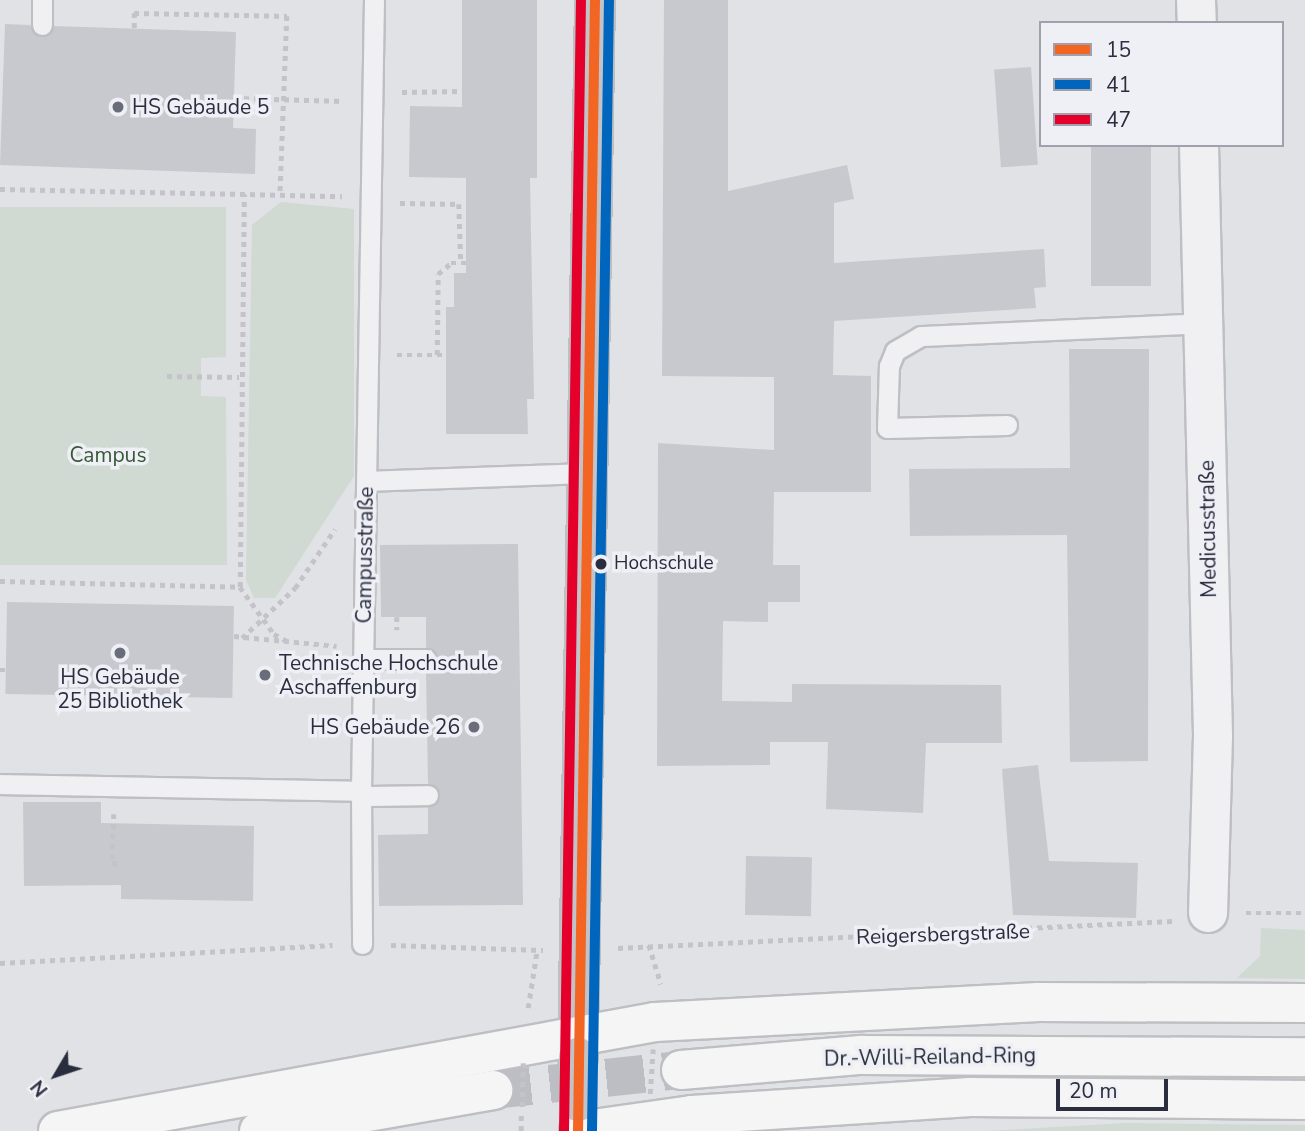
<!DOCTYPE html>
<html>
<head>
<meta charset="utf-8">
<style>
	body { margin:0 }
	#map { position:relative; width:1305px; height:1131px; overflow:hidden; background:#e1e2e6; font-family:"Nunito Sans",sans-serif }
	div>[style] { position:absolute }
	.green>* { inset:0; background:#d0d9d2 }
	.building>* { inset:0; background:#c8c9ce; transform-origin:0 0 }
	.highway-tunnel>* { height:38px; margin-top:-19px; transform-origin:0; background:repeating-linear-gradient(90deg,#bcbec4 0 38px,transparent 0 57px) }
	.path>* { height:4.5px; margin-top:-2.25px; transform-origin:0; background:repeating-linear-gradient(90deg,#c3c3c9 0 5px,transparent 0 10px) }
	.roads { filter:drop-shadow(2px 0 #bebfc3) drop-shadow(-2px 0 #bebfc3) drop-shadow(0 2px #bebfc3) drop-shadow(0 -2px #bebfc3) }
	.lane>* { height:19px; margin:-9.5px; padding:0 9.5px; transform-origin:9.5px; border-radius:9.5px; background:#f0f0f3 }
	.street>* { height:38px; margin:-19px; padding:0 19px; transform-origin:19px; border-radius:19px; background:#f0f0f3 }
	.secondary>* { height:38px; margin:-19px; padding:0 19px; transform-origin:19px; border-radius:19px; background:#c2c3c8 }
	.highway>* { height:38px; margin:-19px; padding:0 19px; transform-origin:19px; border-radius:19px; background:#f5f5f6 }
	.path-bridge>* { height:4.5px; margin-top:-2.25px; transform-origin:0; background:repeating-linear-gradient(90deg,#c3c3c9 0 5px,transparent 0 10px) }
	.secondary-bridge>* { height:38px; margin:-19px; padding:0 19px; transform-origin:19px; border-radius:19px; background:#c2c3c8 }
	.bus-1>* { height:10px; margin:-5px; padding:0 5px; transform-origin:5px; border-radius:5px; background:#f26522 }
	.bus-2>* { height:10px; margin:-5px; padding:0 5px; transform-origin:5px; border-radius:5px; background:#0065bd }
	.bus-3>* { height:10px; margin:-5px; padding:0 5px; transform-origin:5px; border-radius:5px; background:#e4002b }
	.dots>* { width:19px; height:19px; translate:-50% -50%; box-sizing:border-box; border:4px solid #eef0f5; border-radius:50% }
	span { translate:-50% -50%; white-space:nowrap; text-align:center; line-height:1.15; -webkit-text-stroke:7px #eef0f5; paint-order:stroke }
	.bus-label { font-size:19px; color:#292d3e }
	.left { translate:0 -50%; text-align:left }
	.poi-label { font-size:21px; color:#292d3e }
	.right { translate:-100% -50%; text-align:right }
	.park-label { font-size:21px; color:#375937 }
	.street-label { font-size:21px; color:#292d3e }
	.legend { position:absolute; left:1039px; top:21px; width:245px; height:126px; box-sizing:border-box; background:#eef0f5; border:2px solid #9fa2ac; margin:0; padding:9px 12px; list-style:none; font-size:21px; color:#292d3e }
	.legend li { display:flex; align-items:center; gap:14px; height:35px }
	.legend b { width:35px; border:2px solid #9fa2ac }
	.north { position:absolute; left:21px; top:1040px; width:70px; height:70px; -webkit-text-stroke:5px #eef0f5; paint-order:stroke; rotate:231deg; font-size:19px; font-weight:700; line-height:28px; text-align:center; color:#292d3e }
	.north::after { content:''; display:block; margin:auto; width:24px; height:32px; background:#292d3e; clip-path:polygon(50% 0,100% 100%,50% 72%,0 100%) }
	.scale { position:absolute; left:1056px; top:1079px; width:112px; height:32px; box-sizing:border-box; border:4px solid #292d3e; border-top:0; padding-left:9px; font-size:21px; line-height:24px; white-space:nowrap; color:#292d3e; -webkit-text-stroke:5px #eef0f5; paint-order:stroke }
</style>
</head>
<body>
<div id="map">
	<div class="green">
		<i style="clip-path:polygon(281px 202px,354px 209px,354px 476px,275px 598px,254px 598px,246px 580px,252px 225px)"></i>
		<i style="clip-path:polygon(0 207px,226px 207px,226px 357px,201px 358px,201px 396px,226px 397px,227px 565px,0 565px)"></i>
		<i style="clip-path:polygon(1261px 928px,1305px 930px,1305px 979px,1237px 978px,1260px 956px)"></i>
		<i style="clip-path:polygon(1126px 1123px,1305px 1125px,1305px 1131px,987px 1131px)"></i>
	</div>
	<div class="building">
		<i style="clip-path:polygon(462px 0,537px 0,537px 178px,530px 178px,534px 399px,527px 399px,528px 434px,446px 434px,446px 307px,454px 307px,454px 273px,466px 273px,466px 178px,409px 177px,410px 106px,462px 107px)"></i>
		<i style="clip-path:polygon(664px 0,728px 0,728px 191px,847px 165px,854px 199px,834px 203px,834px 263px,1044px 249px,1046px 287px,1034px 288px,1036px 308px,834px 321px,833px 375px,871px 376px,871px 492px,774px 492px,773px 565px,800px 565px,800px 602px,768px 602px,768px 622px,723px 621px,722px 701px,792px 702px,792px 684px,1001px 685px,1002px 743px,926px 743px,923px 813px,826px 809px,828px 742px,770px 742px,770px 765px,657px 766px,658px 443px,774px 450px,774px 377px,662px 376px)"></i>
		<i style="clip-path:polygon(5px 24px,30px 25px,41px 37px,54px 26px,236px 32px,233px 128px,256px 129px,255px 174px,0 165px)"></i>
		<i style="left:1031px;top:67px;width:98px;height:37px;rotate:86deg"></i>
		<i style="left:1091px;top:145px;width:60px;height:141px"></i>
		<i style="clip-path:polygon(1069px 349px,1149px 349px,1148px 761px,1070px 762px,1067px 535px,910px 536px,909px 469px,1070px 468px)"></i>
		<i style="clip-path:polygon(518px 544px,523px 905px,379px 906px,378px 835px,428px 834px,428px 807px,440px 795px,428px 783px,426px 671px,438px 658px,426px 647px,426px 617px,381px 617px,380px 545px)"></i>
		<i style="left:7px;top:602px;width:227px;height:92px;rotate:1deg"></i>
		<i style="clip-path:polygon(1038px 765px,1049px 861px,1138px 863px,1136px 918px,1013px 915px,1002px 769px)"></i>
		<i style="clip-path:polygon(23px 802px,101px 802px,101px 823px,254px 826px,253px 901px,121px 899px,121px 885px,24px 886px)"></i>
		<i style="left:746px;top:856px;width:66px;height:59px;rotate:1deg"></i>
	</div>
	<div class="highway-tunnel">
		<i style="left:493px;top:1090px;width:189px;rotate:-6.1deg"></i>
	</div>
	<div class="path">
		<i style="left:134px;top:28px;width:15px;rotate:-90deg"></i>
		<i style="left:134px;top:13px;width:153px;rotate:1.1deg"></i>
		<i style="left:287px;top:16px;width:179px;rotate:92.2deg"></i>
		<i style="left:402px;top:92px;width:60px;rotate:-1deg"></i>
		<i style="left:234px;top:98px;width:110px;rotate:1.6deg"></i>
		<i style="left:0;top:189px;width:342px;rotate:1.2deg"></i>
		<i style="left:400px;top:203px;width:59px;rotate:1deg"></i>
		<i style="left:459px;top:204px;width:59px;rotate:88.1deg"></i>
		<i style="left:397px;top:355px;width:50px"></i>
		<i style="left:437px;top:355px;width:81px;rotate:-89.3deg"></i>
		<i style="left:438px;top:274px;width:17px;rotate:-40deg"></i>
		<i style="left:451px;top:263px;width:15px"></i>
		<i style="left:167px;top:376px;width:72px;rotate:0.8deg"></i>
		<i style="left:0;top:581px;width:240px;rotate:1.4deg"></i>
		<i style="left:240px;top:587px;width:58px;rotate:54.1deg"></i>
		<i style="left:274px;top:634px;width:17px;rotate:28deg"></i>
		<i style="left:240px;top:587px;width:393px;rotate:-89.4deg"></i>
		<i style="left:397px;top:617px;width:13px;rotate:90deg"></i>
		<i style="left:234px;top:636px;width:103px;rotate:5.5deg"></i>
		<i style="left:242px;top:638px;width:73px;rotate:-43.3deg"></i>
		<i style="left:295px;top:588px;width:71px;rotate:-55.9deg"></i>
		<i style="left:0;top:670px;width:6px"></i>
		<i style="left:114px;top:814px;width:49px;rotate:92.3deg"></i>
		<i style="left:112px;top:863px;width:10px;rotate:6deg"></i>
		<i style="left:1246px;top:913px;width:59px"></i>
		<i style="left:391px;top:945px;width:152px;rotate:1.9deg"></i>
		<i style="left:649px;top:945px;width:41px;rotate:72.9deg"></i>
		<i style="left:618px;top:948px;width:555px;rotate:-2.79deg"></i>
		<i style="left:0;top:963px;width:333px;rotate:-3.1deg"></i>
		<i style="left:528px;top:1008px;width:59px;rotate:-81.2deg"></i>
		<i style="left:521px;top:1131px;width:16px;rotate:-90deg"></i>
	</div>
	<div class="roads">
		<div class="lane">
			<i style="left:42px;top:0;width:25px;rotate:90deg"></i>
			<i style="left:1007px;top:425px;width:120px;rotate:178.6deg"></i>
			<i style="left:887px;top:428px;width:62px;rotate:-88.2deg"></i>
			<i style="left:889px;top:366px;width:16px;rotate:-68deg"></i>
			<i style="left:895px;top:351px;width:30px;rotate:-30deg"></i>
			<i style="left:921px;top:336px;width:282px;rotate:-2.6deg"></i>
			<i style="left:367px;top:481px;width:217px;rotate:-2.1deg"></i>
			<i style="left:363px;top:659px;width:63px"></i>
			<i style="left:0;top:784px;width:361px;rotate:1.1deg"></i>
			<i style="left:361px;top:791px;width:791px;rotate:-89.06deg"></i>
			<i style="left:361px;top:791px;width:153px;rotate:89.6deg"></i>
			<i style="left:360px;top:796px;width:68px;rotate:-0.8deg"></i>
		</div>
		<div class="street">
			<i style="left:1196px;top:0;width:23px;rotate:88deg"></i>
			<i style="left:1199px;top:145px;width:591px;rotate:88.64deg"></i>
			<i style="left:1213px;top:736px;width:177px;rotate:91.6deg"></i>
		</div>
		<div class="secondary">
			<i style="left:578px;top:1057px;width:1057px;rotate:-89.08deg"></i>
		</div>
		<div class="highway">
			<i style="left:681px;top:1070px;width:181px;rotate:-4.8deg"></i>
			<i style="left:861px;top:1055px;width:444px;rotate:0.3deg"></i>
			<i style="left:58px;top:1131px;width:607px;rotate:-10.35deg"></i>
			<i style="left:655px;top:1022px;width:384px;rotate:-3deg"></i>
			<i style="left:1038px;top:1002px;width:267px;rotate:0.2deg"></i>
			<i style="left:259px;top:1131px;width:238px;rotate:-9.9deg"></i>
			<i style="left:579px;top:1131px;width:114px;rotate:-8.1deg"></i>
			<i style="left:692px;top:1115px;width:279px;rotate:-3.7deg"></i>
			<i style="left:970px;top:1097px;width:335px;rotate:0.5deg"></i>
		</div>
	</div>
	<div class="path-bridge">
		<i style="left:650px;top:1094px;width:45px;rotate:-86.2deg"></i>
		<i style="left:522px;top:1107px;width:44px;rotate:-88.7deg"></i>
	</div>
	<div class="secondary-bridge">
		<i style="left:578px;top:1102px;width:45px;rotate:-90deg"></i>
	</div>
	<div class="bus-1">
		<i style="left:578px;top:1131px;width:1131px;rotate:-89.14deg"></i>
	</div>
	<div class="bus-2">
		<i style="left:592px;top:1131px;width:1131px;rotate:-89.14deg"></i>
	</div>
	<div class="bus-3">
		<i style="left:564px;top:1131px;width:1131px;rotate:-89.14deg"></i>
	</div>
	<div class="dots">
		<i style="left:118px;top:107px;background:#696c79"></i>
		<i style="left:601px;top:564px;background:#292d3e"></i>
		<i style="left:120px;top:653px;background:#696c79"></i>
		<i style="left:265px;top:675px;background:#696c79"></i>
		<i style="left:474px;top:727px;background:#696c79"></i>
	</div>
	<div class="bus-label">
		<span class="left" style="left:614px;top:564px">Hochschule</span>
	</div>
	<div class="poi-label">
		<span class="left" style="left:132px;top:107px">HS Gebäude 5</span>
		<span class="left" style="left:279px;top:675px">Technische Hochschule<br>Aschaffenburg</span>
		<span style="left:120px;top:689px">HS Gebäude<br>25 Bibliothek</span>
		<span class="right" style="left:460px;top:727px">HS Gebäude 26</span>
	</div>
	<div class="park-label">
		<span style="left:108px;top:455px">Campus</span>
	</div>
	<div class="street-label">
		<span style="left:1208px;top:529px;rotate:-91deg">Medicusstraße</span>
		<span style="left:365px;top:555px;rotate:-89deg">Campusstraße</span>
		<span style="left:943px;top:934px;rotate:-2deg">Reigersbergstraße</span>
		<span style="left:930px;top:1057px;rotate:-1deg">Dr.-Willi-Reiland-Ring</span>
	</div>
	<ul class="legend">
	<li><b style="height:9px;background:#f26522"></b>15</li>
	<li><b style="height:9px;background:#0065bd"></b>41</li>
	<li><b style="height:9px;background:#e4002b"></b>47</li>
	</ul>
	<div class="north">N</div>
	<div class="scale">20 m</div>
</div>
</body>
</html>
